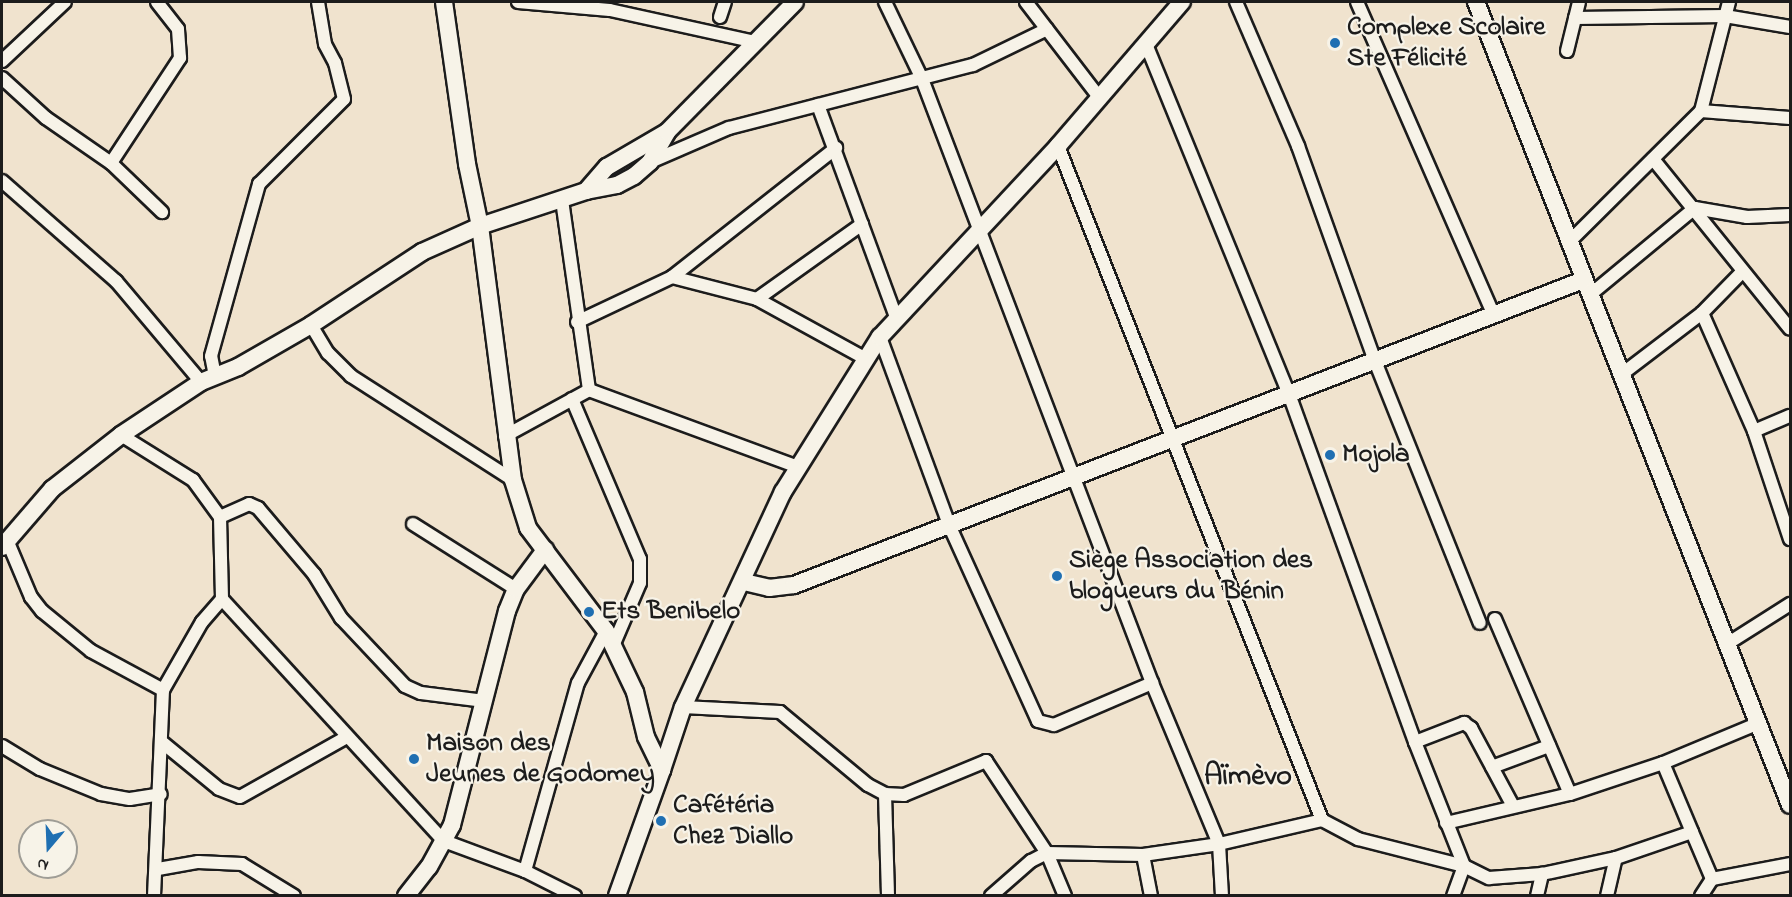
<!DOCTYPE html>
<html>
<head>
<meta charset="utf-8">
<style>
	body { margin:0 }
	#map { position:relative; width:1792px; height:897px; overflow:hidden; background:#f0e3ce; font-family:"Indie Flower",sans-serif }
	div>[style] { position:absolute }
	.roads { filter:drop-shadow(2px 0 #1c1c1c) drop-shadow(-2px 0 #1c1c1c) drop-shadow(0 2px #1c1c1c) drop-shadow(0 -2px #1c1c1c) }
	.street>* { height:12px; margin:-6px; padding:0 6px; transform-origin:6px; border-radius:6px; background:#f7f3e8 }
	.secondary>* { height:16px; margin:-8px; padding:0 8px; transform-origin:8px; border-radius:8px; background:#f7f3e8 }
	.dots>* { width:16px; height:16px; translate:-50% -50%; box-sizing:border-box; border:3px solid #f7f3e8; border-radius:50% }
	span { translate:-50% -50%; white-space:nowrap; text-align:center; line-height:1.15; -webkit-text-stroke:4.5px #f7f3e8; paint-order:stroke }
	.poi-label { font-size:27px; color:#1c1c1c; font-weight:700 }
	.left { translate:0 -50%; text-align:left }
	.quarter-label { font-size:30px; color:#1c1c1c; font-weight:700 }
	.frame { position:absolute; inset:0; border:3px solid #1c1c1c; pointer-events:none }
	.north { position:absolute; left:18px; top:819px; width:60px; height:60px; box-sizing:border-box; background:#f7f3e8; border:2px solid #9f9d96; border-radius:50%; rotate:199deg; font-size:16px; font-weight:700; line-height:24px; text-align:center; color:#1c1c1c }
	.north::after { content:''; display:block; margin:auto; width:21px; height:27px; background:#1f6fb2; clip-path:polygon(50% 0,100% 100%,50% 72%,0 100%) }
</style>
</head>
<body>
<div id="map">
	<div class="roads">
		<div class="street">
			<i style="left:518px;top:2px;width:92px;rotate:5deg"></i>
			<i style="left:610px;top:10px;width:149px;rotate:12.4deg"></i>
			<i style="left:885px;top:2px;width:85px;rotate:64.3deg"></i>
			<i style="left:922px;top:79px;width:646px;rotate:69.15deg"></i>
			<i style="left:1152px;top:683px;width:174px;rotate:67.4deg"></i>
			<i style="left:1219px;top:844px;width:52px;rotate:86.7deg"></i>
			<i style="left:1026px;top:2px;width:120px;rotate:52.5deg"></i>
			<i style="left:1236px;top:2px;width:157px;rotate:66.7deg"></i>
			<i style="left:1298px;top:146px;width:228px;rotate:70.3deg"></i>
			<i style="left:1375px;top:361px;width:282px;rotate:68.2deg"></i>
			<i style="left:1357px;top:2px;width:340px;rotate:66.4deg"></i>
			<i style="left:720px;top:17px;width:16px;rotate:-72deg"></i>
			<i style="left:1575px;top:18px;width:150px;rotate:-0.8deg"></i>
			<i style="left:1725px;top:16px;width:66px;rotate:9.6deg"></i>
			<i style="left:1146px;top:44px;width:378px;rotate:67.8deg"></i>
			<i style="left:1289px;top:394px;width:370px;rotate:70.1deg"></i>
			<i style="left:1415px;top:742px;width:133px;rotate:68.4deg"></i>
			<i style="left:1464px;top:866px;width:32px;rotate:110deg"></i>
			<i style="left:1567px;top:51px;width:50px;rotate:-76.2deg"></i>
			<i style="left:2px;top:61px;width:86px;rotate:-43.1deg"></i>
			<i style="left:2px;top:78px;width:59px;rotate:42.3deg"></i>
			<i style="left:46px;top:118px;width:79px;rotate:34.7deg"></i>
			<i style="left:111px;top:163px;width:71px;rotate:43.9deg"></i>
			<i style="left:818px;top:105px;width:226px;rotate:69.8deg"></i>
			<i style="left:1701px;top:111px;width:89px;rotate:4.5deg"></i>
			<i style="left:1058px;top:146px;width:724px;rotate:68.61deg"></i>
			<i style="left:1653px;top:159px;width:218px;rotate:51.1deg"></i>
			<i style="left:650px;top:162px;width:86px;rotate:-23.3deg"></i>
			<i style="left:729px;top:128px;width:252px;rotate:-14.5deg"></i>
			<i style="left:973px;top:65px;width:82px;rotate:-25.9deg"></i>
			<i style="left:111px;top:163px;width:126px;rotate:-56.7deg"></i>
			<i style="left:180px;top:58px;width:29px;rotate:-94deg"></i>
			<i style="left:178px;top:29px;width:34px;rotate:-128deg"></i>
			<i style="left:2px;top:181px;width:152px;rotate:41.3deg"></i>
			<i style="left:116px;top:281px;width:132px;rotate:49.9deg"></i>
			<i style="left:562px;top:200px;width:192px;rotate:81.9deg"></i>
			<i style="left:1568px;top:243px;width:187px;rotate:-44.8deg"></i>
			<i style="left:1701px;top:111px;width:113px;rotate:-75.6deg"></i>
			<i style="left:672px;top:277px;width:88px;rotate:14.5deg"></i>
			<i style="left:757px;top:299px;width:124px;rotate:28.8deg"></i>
			<i style="left:1591px;top:294px;width:135px;rotate:-39.6deg"></i>
			<i style="left:1695px;top:208px;width:53px;rotate:9.8deg"></i>
			<i style="left:1747px;top:217px;width:43px;rotate:-2.7deg"></i>
			<i style="left:757px;top:299px;width:129px;rotate:-35.5deg"></i>
			<i style="left:1702px;top:313px;width:129px;rotate:66.2deg"></i>
			<i style="left:1754px;top:431px;width:114px;rotate:71.6deg"></i>
			<i style="left:577px;top:322px;width:105px;rotate:-25.3deg"></i>
			<i style="left:672px;top:277px;width:209px;rotate:-38.2deg"></i>
			<i style="left:311px;top:325px;width:33px;rotate:59deg"></i>
			<i style="left:328px;top:353px;width:33px;rotate:45deg"></i>
			<i style="left:351px;top:376px;width:193px;rotate:32.7deg"></i>
			<i style="left:880px;top:337px;width:202px;rotate:69.8deg"></i>
			<i style="left:950px;top:527px;width:213px;rotate:65.6deg"></i>
			<i style="left:1038px;top:721px;width:16px;rotate:14deg"></i>
			<i style="left:1054px;top:725px;width:107px;rotate:-23.2deg"></i>
			<i style="left:1622px;top:374px;width:101px;rotate:-37.3deg"></i>
			<i style="left:1702px;top:313px;width:57px;rotate:-45.7deg"></i>
			<i style="left:215px;top:376px;width:20px;rotate:-101deg"></i>
			<i style="left:211px;top:356px;width:179px;rotate:-74.4deg"></i>
			<i style="left:259px;top:184px;width:120px;rotate:-45deg"></i>
			<i style="left:344px;top:99px;width:37px;rotate:-104deg"></i>
			<i style="left:335px;top:63px;width:21px;rotate:-118deg"></i>
			<i style="left:325px;top:44px;width:43px;rotate:-99.5deg"></i>
			<i style="left:572px;top:399px;width:174px;rotate:67deg"></i>
			<i style="left:640px;top:559px;width:24px;rotate:90deg"></i>
			<i style="left:640px;top:583px;width:69px;rotate:113.2deg"></i>
			<i style="left:1754px;top:431px;width:39px;rotate:-23deg"></i>
			<i style="left:121px;top:435px;width:85px;rotate:32deg"></i>
			<i style="left:193px;top:480px;width:46px;rotate:53.9deg"></i>
			<i style="left:220px;top:517px;width:82px;rotate:88.6deg"></i>
			<i style="left:222px;top:599px;width:328px;rotate:47.5deg"></i>
			<i style="left:444px;top:841px;width:86px;rotate:20.3deg"></i>
			<i style="left:525px;top:871px;width:56px;rotate:26.6deg"></i>
			<i style="left:505px;top:436px;width:96px;rotate:-28.7deg"></i>
			<i style="left:589px;top:390px;width:221px;rotate:20.2deg"></i>
			<i style="left:220px;top:517px;width:32px;rotate:-24deg"></i>
			<i style="left:249px;top:504px;width:10px;rotate:24deg"></i>
			<i style="left:258px;top:508px;width:87px;rotate:49.7deg"></i>
			<i style="left:314px;top:574px;width:52px;rotate:58.5deg"></i>
			<i style="left:341px;top:618px;width:93px;rotate:46.7deg"></i>
			<i style="left:405px;top:686px;width:17px;rotate:24deg"></i>
			<i style="left:421px;top:693px;width:64px;rotate:7.2deg"></i>
			<i style="left:413px;top:524px;width:122px;rotate:32.3deg"></i>
			<i style="left:7px;top:540px;width:62px;rotate:67.2deg"></i>
			<i style="left:31px;top:597px;width:18px;rotate:52deg"></i>
			<i style="left:42px;top:611px;width:63px;rotate:39.2deg"></i>
			<i style="left:91px;top:651px;width:82px;rotate:28.4deg"></i>
			<i style="left:1495px;top:619px;width:190px;rotate:66.8deg"></i>
			<i style="left:1727px;top:644px;width:75px;rotate:-32.4deg"></i>
			<i style="left:683px;top:707px;width:97px;rotate:3deg"></i>
			<i style="left:780px;top:712px;width:114px;rotate:39.7deg"></i>
			<i style="left:868px;top:785px;width:19px;rotate:28deg"></i>
			<i style="left:885px;top:794px;width:19px;rotate:3deg"></i>
			<i style="left:904px;top:795px;width:89px;rotate:-22.5deg"></i>
			<i style="left:986px;top:761px;width:110px;rotate:56.5deg"></i>
			<i style="left:1047px;top:853px;width:47px;rotate:67.3deg"></i>
			<i style="left:1415px;top:742px;width:53px;rotate:-21.2deg"></i>
			<i style="left:1464px;top:723px;width:9px;rotate:36deg"></i>
			<i style="left:1471px;top:728px;width:89px;rotate:61.7deg"></i>
			<i style="left:163px;top:743px;width:72px;rotate:39.4deg"></i>
			<i style="left:219px;top:789px;width:22px;rotate:21deg"></i>
			<i style="left:240px;top:797px;width:123px;rotate:-29.3deg"></i>
			<i style="left:2px;top:746px;width:44px;rotate:31.2deg"></i>
			<i style="left:40px;top:769px;width:66px;rotate:22.3deg"></i>
			<i style="left:101px;top:794px;width:29px;rotate:10deg"></i>
			<i style="left:130px;top:799px;width:31px;rotate:-9deg"></i>
			<i style="left:1663px;top:763px;width:75px;rotate:67.2deg"></i>
			<i style="left:1492px;top:767px;width:61px;rotate:-20.2deg"></i>
			<i style="left:885px;top:794px;width:102px;rotate:88.3deg"></i>
			<i style="left:1446px;top:823px;width:127px;rotate:-13.2deg"></i>
			<i style="left:1570px;top:794px;width:98px;rotate:-18.4deg"></i>
			<i style="left:1663px;top:763px;width:104px;rotate:-22.6deg"></i>
			<i style="left:1143px;top:855px;width:42px;rotate:79deg"></i>
			<i style="left:158px;top:869px;width:41px;rotate:-9.9deg"></i>
			<i style="left:198px;top:862px;width:44px;rotate:2.6deg"></i>
			<i style="left:242px;top:864px;width:61px;rotate:31.6deg"></i>
			<i style="left:525px;top:871px;width:195px;rotate:-74.3deg"></i>
			<i style="left:578px;top:683px;width:59px;rotate:-61.7deg"></i>
			<i style="left:154px;top:896px;width:206px;rotate:-87.5deg"></i>
			<i style="left:163px;top:690px;width:78px;rotate:-60.2deg"></i>
			<i style="left:202px;top:622px;width:30px;rotate:-49deg"></i>
			<i style="left:991px;top:896px;width:53px;rotate:-41.2deg"></i>
			<i style="left:1031px;top:861px;width:18px;rotate:-27deg"></i>
			<i style="left:1047px;top:853px;width:96px;rotate:1.2deg"></i>
			<i style="left:1143px;top:855px;width:77px;rotate:-8.2deg"></i>
			<i style="left:1219px;top:844px;width:106px;rotate:-13.1deg"></i>
			<i style="left:1322px;top:820px;width:41px;rotate:27.8deg"></i>
			<i style="left:1358px;top:839px;width:109px;rotate:14.3deg"></i>
			<i style="left:1464px;top:866px;width:28px;rotate:26deg"></i>
			<i style="left:1489px;top:878px;width:53px;rotate:-4.3deg"></i>
			<i style="left:1542px;top:874px;width:76px;rotate:-12.2deg"></i>
			<i style="left:1616px;top:858px;width:80px;rotate:-18.9deg"></i>
			<i style="left:1692px;top:832px;width:51px;rotate:66.9deg"></i>
			<i style="left:1537px;top:896px;width:23px;rotate:-77deg"></i>
			<i style="left:1607px;top:896px;width:39px;rotate:-77deg"></i>
			<i style="left:1701px;top:896px;width:20px;rotate:-57deg"></i>
			<i style="left:1712px;top:879px;width:79px;rotate:-10.9deg"></i>
		</div>
		<div class="secondary">
			<i style="left:444px;top:2px;width:164px;rotate:81.9deg"></i>
			<i style="left:467px;top:164px;width:63px;rotate:78.2deg"></i>
			<i style="left:480px;top:226px;width:256px;rotate:82.6deg"></i>
			<i style="left:513px;top:480px;width:50px;rotate:72.6deg"></i>
			<i style="left:528px;top:528px;width:129px;rotate:52.9deg"></i>
			<i style="left:606px;top:631px;width:68px;rotate:64.6deg"></i>
			<i style="left:635px;top:692px;width:46px;rotate:76.3deg"></i>
			<i style="left:646px;top:737px;width:37px;rotate:64deg"></i>
			<i style="left:662px;top:770px;width:134px;rotate:109.7deg"></i>
			<i style="left:1476px;top:2px;width:862px;rotate:68.64deg"></i>
			<i style="left:586px;top:191px;width:32px;rotate:-49deg"></i>
			<i style="left:607px;top:167px;width:69px;rotate:-30.3deg"></i>
			<i style="left:2px;top:547px;width:77px;rotate:-49.2deg"></i>
			<i style="left:52px;top:489px;width:88px;rotate:-38deg"></i>
			<i style="left:121px;top:435px;width:96px;rotate:-33.5deg"></i>
			<i style="left:201px;top:382px;width:40px;rotate:-22deg"></i>
			<i style="left:238px;top:367px;width:84px;rotate:-29.9deg"></i>
			<i style="left:311px;top:325px;width:133px;rotate:-33.3deg"></i>
			<i style="left:422px;top:252px;width:64px;rotate:-24.1deg"></i>
			<i style="left:480px;top:226px;width:112px;rotate:-18.3deg"></i>
			<i style="left:586px;top:191px;width:32px;rotate:-11deg"></i>
			<i style="left:617px;top:185px;width:19px;rotate:-28deg"></i>
			<i style="left:634px;top:176px;width:21px;rotate:-41deg"></i>
			<i style="left:650px;top:162px;width:34px;rotate:-60deg"></i>
			<i style="left:667px;top:132px;width:182px;rotate:-45.4deg"></i>
			<i style="left:744px;top:582px;width:26px;rotate:13deg"></i>
			<i style="left:769px;top:588px;width:25px;rotate:-7deg"></i>
			<i style="left:794px;top:585px;width:846px;rotate:-21.13deg"></i>
			<i style="left:662px;top:770px;width:66px;rotate:-71.6deg"></i>
			<i style="left:683px;top:707px;width:237px;rotate:-65.1deg"></i>
			<i style="left:783px;top:492px;width:183px;rotate:-58deg"></i>
			<i style="left:880px;top:337px;width:261px;rotate:-47deg"></i>
			<i style="left:1058px;top:146px;width:190px;rotate:-49.3deg"></i>
			<i style="left:406px;top:896px;width:37px;rotate:-52deg"></i>
			<i style="left:429px;top:867px;width:48px;rotate:-61.3deg"></i>
			<i style="left:452px;top:825px;width:221px;rotate:-75.6deg"></i>
			<i style="left:507px;top:611px;width:24px;rotate:-68deg"></i>
			<i style="left:516px;top:589px;width:49px;rotate:-53.4deg"></i>
		</div>
	</div>
	<div class="dots">
		<i style="left:1335px;top:43px;background:#1f6fb2"></i>
		<i style="left:1330px;top:455px;background:#1f6fb2"></i>
		<i style="left:1057px;top:576px;background:#1f6fb2"></i>
		<i style="left:589px;top:612px;background:#1f6fb2"></i>
		<i style="left:414px;top:759px;background:#1f6fb2"></i>
		<i style="left:661px;top:821px;background:#1f6fb2"></i>
	</div>
	<div class="poi-label">
		<span class="left" style="left:1347px;top:43px">Complexe Scolaire<br>Ste Félicité</span>
		<span class="left" style="left:1342px;top:455px">Mojola</span>
		<span class="left" style="left:1069px;top:576px">Siège Association des<br>blogueurs du Bénin</span>
		<span class="left" style="left:601px;top:612px">Ets Benibelo</span>
		<span class="left" style="left:426px;top:759px">Maison des<br>Jeunes de Godomey</span>
		<span class="left" style="left:673px;top:821px">Cafétéria<br>Chez Diallo</span>
	</div>
	<div class="quarter-label">
		<span style="left:1248px;top:777px">Aïmèvo</span>
	</div>
	<div class="frame"></div>
	<div class="north">N</div>
</div>
</body>
</html>
